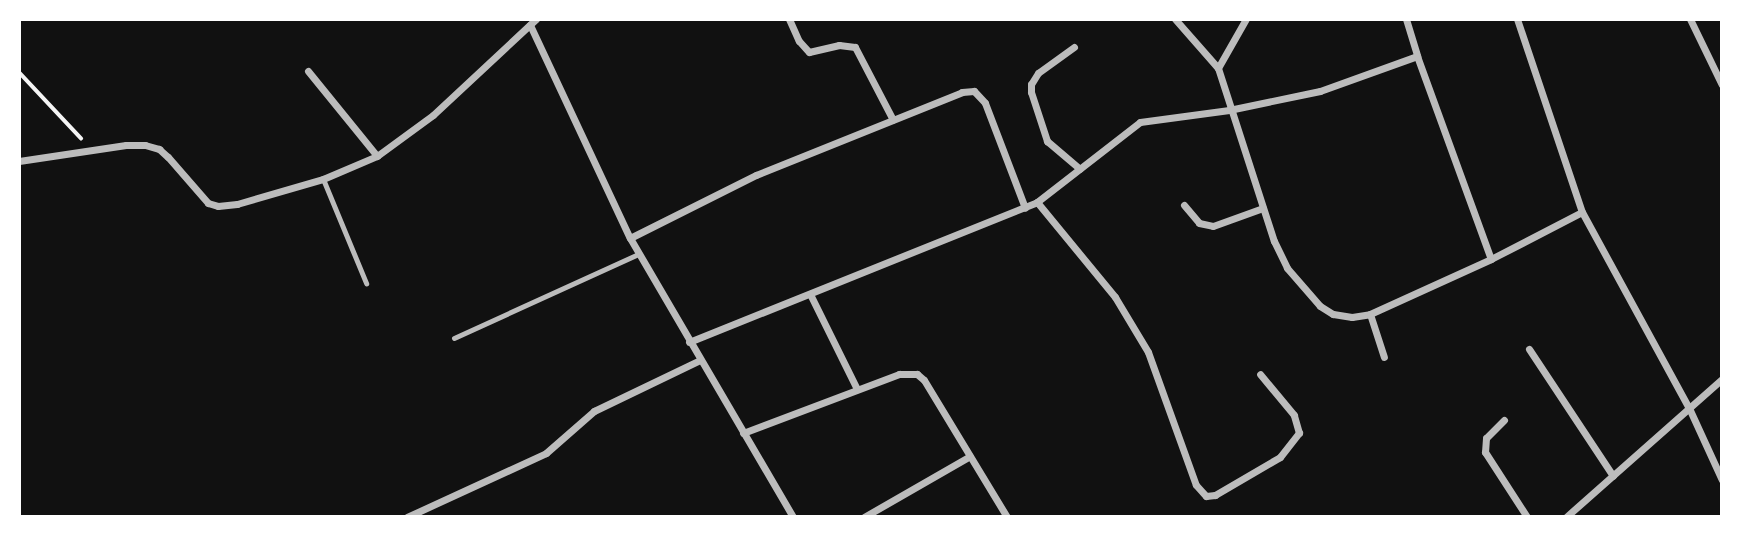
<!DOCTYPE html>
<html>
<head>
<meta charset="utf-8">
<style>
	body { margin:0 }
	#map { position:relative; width:1741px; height:536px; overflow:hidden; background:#111; font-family:"Crimson Pro",serif }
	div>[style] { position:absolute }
	.path>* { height:3.5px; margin:-1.75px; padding:0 1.75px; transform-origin:1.75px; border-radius:1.75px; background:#f5f5f5 }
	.service>* { height:5px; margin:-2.5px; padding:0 2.5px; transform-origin:2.5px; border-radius:2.5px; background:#bcbcbc }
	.minor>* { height:7px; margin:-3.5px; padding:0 3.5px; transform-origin:3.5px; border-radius:3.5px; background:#bcbcbc }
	span { translate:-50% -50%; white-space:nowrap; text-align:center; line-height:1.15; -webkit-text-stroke:5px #fff; paint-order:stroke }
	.frame { position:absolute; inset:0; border:21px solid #fff; pointer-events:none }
</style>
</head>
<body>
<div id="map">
	<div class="path">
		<i style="left:19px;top:72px;width:91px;rotate:46.8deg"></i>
	</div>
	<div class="service">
		<i style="left:323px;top:179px;width:113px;rotate:67.5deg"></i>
		<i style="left:454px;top:338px;width:202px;rotate:-24.5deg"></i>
	</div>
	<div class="minor">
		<i style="left:789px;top:19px;width:24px;rotate:66deg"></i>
		<i style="left:799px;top:41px;width:15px;rotate:48deg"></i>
		<i style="left:809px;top:52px;width:31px;rotate:-13deg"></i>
		<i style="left:839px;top:45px;width:16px;rotate:7deg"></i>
		<i style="left:855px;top:47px;width:82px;rotate:62.5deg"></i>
		<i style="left:1175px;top:19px;width:65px;rotate:48.7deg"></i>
		<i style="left:1218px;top:68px;width:182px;rotate:72.1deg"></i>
		<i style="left:1274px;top:241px;width:30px;rotate:64deg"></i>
		<i style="left:1287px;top:268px;width:50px;rotate:49deg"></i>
		<i style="left:1320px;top:306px;width:15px;rotate:32deg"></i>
		<i style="left:1333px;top:314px;width:19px;rotate:9deg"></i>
		<i style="left:1352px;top:317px;width:18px;rotate:-9deg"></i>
		<i style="left:1370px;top:314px;width:133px;rotate:-24.4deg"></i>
		<i style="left:1491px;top:259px;width:102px;rotate:-27.3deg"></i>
		<i style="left:1406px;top:19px;width:39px;rotate:73deg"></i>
		<i style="left:1517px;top:19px;width:204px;rotate:71.4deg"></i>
		<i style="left:1582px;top:212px;width:223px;rotate:61.4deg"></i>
		<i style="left:1689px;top:408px;width:79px;rotate:65.4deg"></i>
		<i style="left:1690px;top:19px;width:73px;rotate:64.1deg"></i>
		<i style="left:530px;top:25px;width:235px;rotate:64.9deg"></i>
		<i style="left:630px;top:238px;width:323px;rotate:59.7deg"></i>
		<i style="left:1074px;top:47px;width:44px;rotate:144.2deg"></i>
		<i style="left:1038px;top:73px;width:13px;rotate:122deg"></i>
		<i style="left:1031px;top:84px;width:8px;rotate:90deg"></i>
		<i style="left:1031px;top:92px;width:52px;rotate:71.9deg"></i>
		<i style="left:1047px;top:141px;width:43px;rotate:40.3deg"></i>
		<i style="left:1218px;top:68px;width:56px;rotate:-60.3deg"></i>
		<i style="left:308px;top:71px;width:109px;rotate:50.9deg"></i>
		<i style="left:19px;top:161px;width:108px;rotate:-8.5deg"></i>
		<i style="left:126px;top:145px;width:19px"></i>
		<i style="left:145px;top:145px;width:15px;rotate:16deg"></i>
		<i style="left:159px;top:149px;width:12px;rotate:42deg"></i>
		<i style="left:168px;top:157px;width:61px;rotate:49deg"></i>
		<i style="left:208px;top:203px;width:10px;rotate:17deg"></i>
		<i style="left:218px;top:206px;width:19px;rotate:-6deg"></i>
		<i style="left:237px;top:204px;width:90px;rotate:-16.2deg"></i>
		<i style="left:323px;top:179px;width:59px;rotate:-23.1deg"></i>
		<i style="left:377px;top:156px;width:69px;rotate:-36.2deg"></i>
		<i style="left:433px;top:115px;width:141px;rotate:-43deg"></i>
		<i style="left:1037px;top:202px;width:123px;rotate:50.6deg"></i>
		<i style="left:1115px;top:297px;width:64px;rotate:59deg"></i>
		<i style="left:1148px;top:352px;width:141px;rotate:70.2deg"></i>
		<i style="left:1196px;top:485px;width:15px;rotate:48deg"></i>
		<i style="left:1206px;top:496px;width:9px;rotate:-6deg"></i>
		<i style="left:1215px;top:495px;width:75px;rotate:-30.3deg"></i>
		<i style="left:1280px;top:457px;width:31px;rotate:-52deg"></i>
		<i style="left:1299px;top:433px;width:19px;rotate:-106deg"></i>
		<i style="left:1294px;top:415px;width:53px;rotate:-129.7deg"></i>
		<i style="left:1184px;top:205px;width:23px;rotate:50deg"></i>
		<i style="left:1199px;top:223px;width:14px;rotate:12deg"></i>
		<i style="left:1213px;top:226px;width:53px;rotate:-19.8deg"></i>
		<i style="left:630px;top:238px;width:141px;rotate:-26.6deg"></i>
		<i style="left:756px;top:175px;width:222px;rotate:-21.9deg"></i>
		<i style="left:962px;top:92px;width:12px;rotate:-5deg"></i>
		<i style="left:974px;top:91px;width:16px;rotate:47deg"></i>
		<i style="left:985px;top:103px;width:112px;rotate:69.1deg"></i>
		<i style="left:810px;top:294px;width:106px;rotate:63.7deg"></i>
		<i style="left:1370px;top:314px;width:45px;rotate:72deg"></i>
		<i style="left:689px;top:342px;width:375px;rotate:-21.9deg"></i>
		<i style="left:1037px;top:202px;width:130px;rotate:-37.8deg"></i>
		<i style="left:1140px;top:122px;width:90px;rotate:-7.7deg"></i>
		<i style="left:1229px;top:110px;width:93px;rotate:-11.8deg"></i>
		<i style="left:1320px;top:91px;width:103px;rotate:-19.8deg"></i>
		<i style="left:1417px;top:56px;width:216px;rotate:70deg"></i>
		<i style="left:1529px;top:349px;width:152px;rotate:56.5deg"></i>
		<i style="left:1504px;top:420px;width:25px;rotate:135deg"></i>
		<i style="left:1486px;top:438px;width:14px;rotate:94deg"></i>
		<i style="left:1485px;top:452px;width:77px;rotate:57.1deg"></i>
		<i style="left:743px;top:433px;width:167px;rotate:-20.7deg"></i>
		<i style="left:899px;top:374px;width:18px"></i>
		<i style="left:917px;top:374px;width:9px;rotate:41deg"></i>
		<i style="left:924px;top:380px;width:160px;rotate:58.8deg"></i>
		<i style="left:407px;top:517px;width:153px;rotate:-24.7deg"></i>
		<i style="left:546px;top:453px;width:64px;rotate:-41.2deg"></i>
		<i style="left:594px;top:411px;width:118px;rotate:-25.7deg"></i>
		<i style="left:864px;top:517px;width:122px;rotate:-29.9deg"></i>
		<i style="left:1566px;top:517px;width:208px;rotate:-41.5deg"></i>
	</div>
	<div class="frame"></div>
</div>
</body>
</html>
